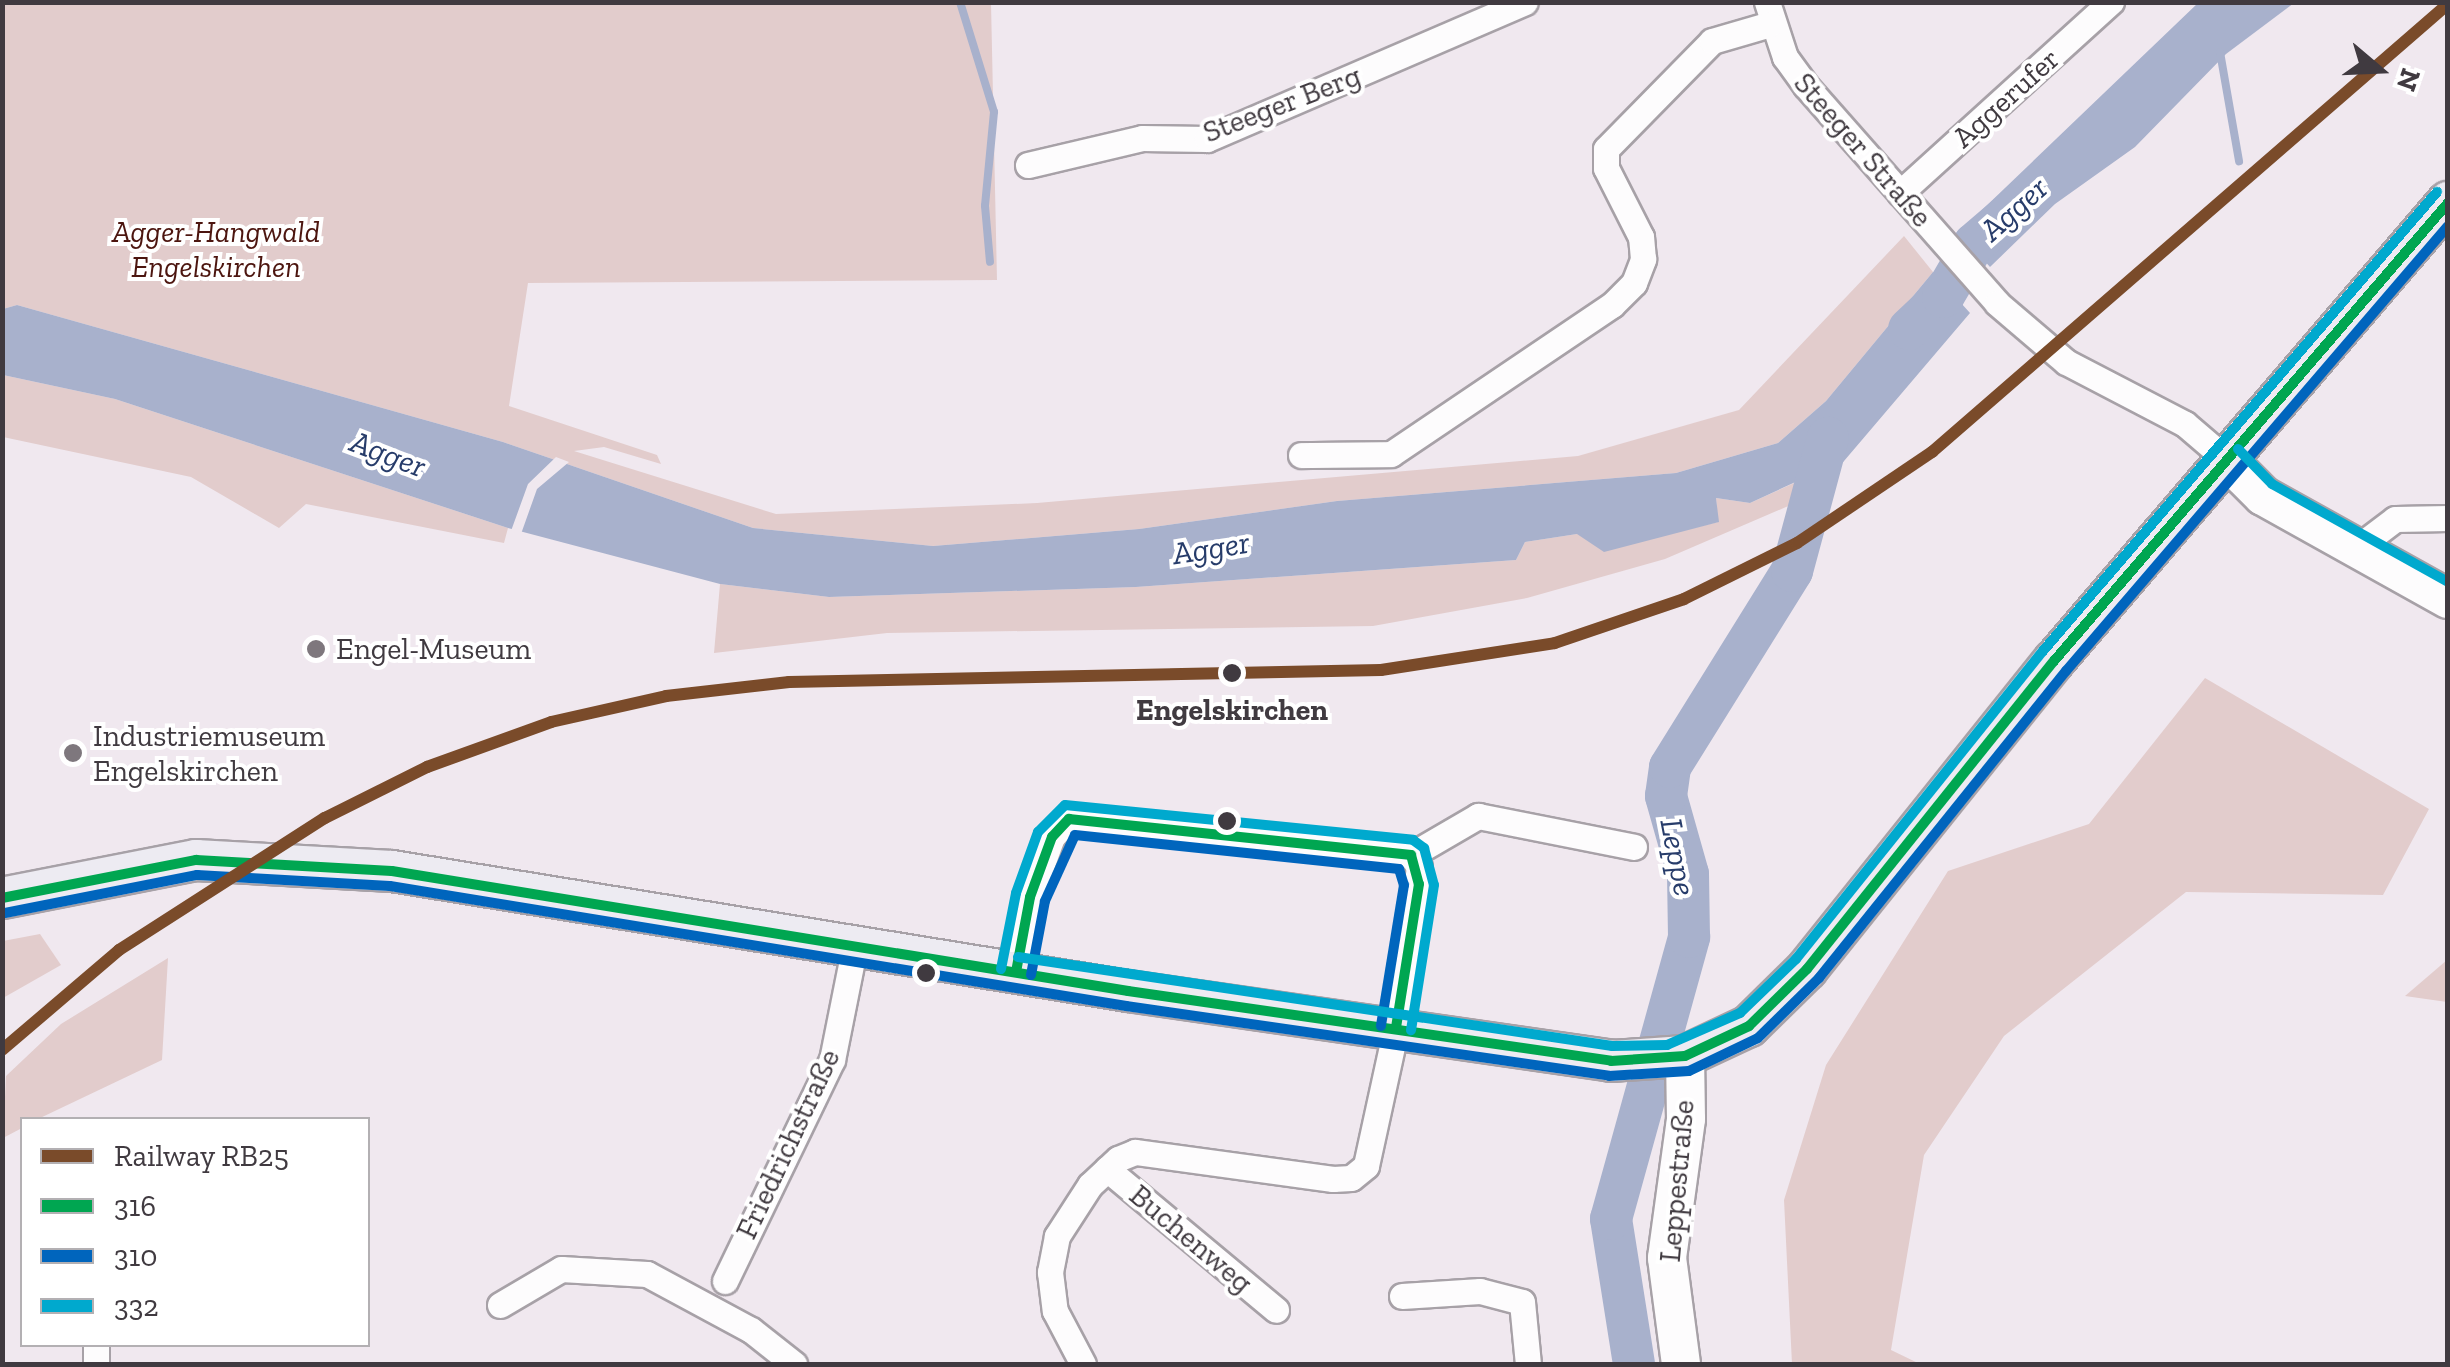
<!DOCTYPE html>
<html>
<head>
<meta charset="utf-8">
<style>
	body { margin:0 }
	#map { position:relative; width:2450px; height:1367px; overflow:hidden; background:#f0e8ef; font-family:"Zilla Slab",serif }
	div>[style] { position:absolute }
	.green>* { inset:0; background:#e2cccc }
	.water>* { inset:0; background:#a8b1cc }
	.pier>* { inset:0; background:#f0e8ef }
	.stream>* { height:8px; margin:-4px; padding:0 4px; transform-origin:4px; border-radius:4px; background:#a8b1cc }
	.river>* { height:42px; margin:-21px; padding:0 21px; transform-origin:21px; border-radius:21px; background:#a8b1cc }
	.roads { filter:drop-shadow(2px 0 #a7a1a7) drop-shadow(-2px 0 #a7a1a7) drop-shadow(0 2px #a7a1a7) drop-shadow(0 -2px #a7a1a7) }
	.street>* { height:25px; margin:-12.5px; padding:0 12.5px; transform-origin:12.5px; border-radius:12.5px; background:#fdfcfd }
	.secondary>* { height:38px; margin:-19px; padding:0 19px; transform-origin:19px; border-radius:19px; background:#fdfcfd }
	.primary>* { height:40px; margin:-20px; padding:0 20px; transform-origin:20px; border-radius:20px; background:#edebf2 }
	.bus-1>* { height:10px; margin:-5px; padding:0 5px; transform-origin:5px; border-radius:5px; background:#00a651 }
	.bus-2>* { height:10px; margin:-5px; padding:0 5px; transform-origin:5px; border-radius:5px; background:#0065bd }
	.bus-3>* { height:10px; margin:-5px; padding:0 5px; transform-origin:5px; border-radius:5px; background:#00a9ce }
	.rail-1>* { height:12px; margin:-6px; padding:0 6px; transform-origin:6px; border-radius:6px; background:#7a4b2a }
	.dots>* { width:28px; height:28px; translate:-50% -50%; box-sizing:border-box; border:5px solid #fff; border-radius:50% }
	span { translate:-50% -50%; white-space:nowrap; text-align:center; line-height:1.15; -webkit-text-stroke:8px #fff; paint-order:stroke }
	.street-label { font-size:30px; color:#403a40 }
	.park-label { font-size:30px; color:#4c150f; font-style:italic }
	.poi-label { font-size:30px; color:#403a40 }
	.left { translate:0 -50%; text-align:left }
	.stop-label { font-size:30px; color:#403a40; font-weight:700 }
	.water-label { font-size:32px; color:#273c6a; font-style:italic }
	.frame { position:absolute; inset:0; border:5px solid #403a40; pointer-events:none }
	.legend { position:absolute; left:20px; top:1117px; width:350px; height:230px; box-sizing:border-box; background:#fff; border:2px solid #b3b0b3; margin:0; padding:12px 18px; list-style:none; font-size:30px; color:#403a40 }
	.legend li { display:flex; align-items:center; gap:20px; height:50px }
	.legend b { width:50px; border:2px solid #b3b0b3 }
	.north { position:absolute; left:2330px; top:20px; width:100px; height:100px; -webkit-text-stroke:8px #fff; paint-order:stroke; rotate:109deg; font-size:28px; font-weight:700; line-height:40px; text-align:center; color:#403a40 }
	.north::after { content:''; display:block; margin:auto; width:35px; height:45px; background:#403a40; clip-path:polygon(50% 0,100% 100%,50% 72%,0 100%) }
</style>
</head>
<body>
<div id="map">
	<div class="green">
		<i style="clip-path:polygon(3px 2px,991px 3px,997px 280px,528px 283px,509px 406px,657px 455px,661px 464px,604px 447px,574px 451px,776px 514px,1037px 503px,1578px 456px,1739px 410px,1904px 236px,1933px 272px,1826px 401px,1778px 443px,1676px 473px,1337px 501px,1139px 529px,933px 546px,753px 528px,503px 442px,17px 305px,3px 309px)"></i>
		<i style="clip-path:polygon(3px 375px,115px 399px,508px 528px,504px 543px,306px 504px,279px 528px,191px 477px,3px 437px)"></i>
		<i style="clip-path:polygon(1803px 479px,1800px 501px,1665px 559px,1527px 598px,1373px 626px,887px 633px,714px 653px,720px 584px,829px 597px,1136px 587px,1516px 560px,1525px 542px,1577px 534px,1669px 534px,1718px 522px,1716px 498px,1750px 503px)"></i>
		<i style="clip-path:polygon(2205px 678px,2429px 809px,2383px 895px,2186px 892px,2004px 1036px,1924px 1155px,1891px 1350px,1920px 1364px,1792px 1364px,1784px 1200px,1826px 1065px,1948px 871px,2089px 824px)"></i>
		<i style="clip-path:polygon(40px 934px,61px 965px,3px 998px,3px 941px)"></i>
		<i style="clip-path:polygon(168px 958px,162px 1060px,38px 1119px,22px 1120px,22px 1128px,3px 1138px,6px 1076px,61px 1024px)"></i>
		<i style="clip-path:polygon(2447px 960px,2447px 1002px,2405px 996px)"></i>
	</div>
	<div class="water">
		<i style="clip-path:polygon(2198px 3px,2294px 3px,2226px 54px,2135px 147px,2055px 204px,1990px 267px,1959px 232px)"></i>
		<i style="clip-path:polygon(1933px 272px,1970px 313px,1827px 481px,1800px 501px,1802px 479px,1750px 503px,1716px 498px,1719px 522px,1604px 552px,1577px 534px,1525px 542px,1516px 560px,1136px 587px,829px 597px,720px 584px,508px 528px,115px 399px,3px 375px,3px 309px,17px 305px,503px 442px,753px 528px,933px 546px,1139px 529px,1337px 501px,1676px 473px,1778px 443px,1826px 401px)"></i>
	</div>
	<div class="pier">
		<i style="clip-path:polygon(556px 457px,569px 462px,537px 489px,521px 534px,511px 531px,528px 484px)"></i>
	</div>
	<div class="stream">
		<i style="left:960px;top:2px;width:115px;rotate:72.8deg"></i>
		<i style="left:994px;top:112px;width:94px;rotate:95.5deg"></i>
		<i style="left:985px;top:206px;width:56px;rotate:84.9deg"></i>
		<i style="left:2220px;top:52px;width:111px;rotate:80.1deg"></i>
	</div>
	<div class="river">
		<i style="left:1909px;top:329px;width:47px;rotate:-43.3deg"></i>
		<i style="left:1943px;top:297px;width:61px;rotate:-59.7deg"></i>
		<i style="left:1974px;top:244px;width:55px;rotate:-40.6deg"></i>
		<i style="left:1634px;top:1364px;width:147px;rotate:-99deg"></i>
		<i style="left:1611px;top:1219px;width:293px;rotate:-74.5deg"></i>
		<i style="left:1689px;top:937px;width:63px;rotate:-90.9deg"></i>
		<i style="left:1688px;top:874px;width:81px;rotate:-105.8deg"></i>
		<i style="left:1666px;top:796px;width:29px;rotate:-82deg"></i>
		<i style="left:1670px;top:767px;width:231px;rotate:-58.1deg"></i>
		<i style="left:1792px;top:571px;width:138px;rotate:-74.9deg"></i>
	</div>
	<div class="roads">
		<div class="street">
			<i style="left:1767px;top:2px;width:58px;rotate:71.9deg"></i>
			<i style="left:1785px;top:57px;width:36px;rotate:54deg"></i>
			<i style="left:1806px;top:86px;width:289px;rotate:48.6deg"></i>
			<i style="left:1997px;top:303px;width:91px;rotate:40.5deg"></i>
			<i style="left:2066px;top:362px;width:134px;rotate:27.5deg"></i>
			<i style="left:2185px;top:424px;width:55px;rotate:40.6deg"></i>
			<i style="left:1028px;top:165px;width:117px;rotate:-13.3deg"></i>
			<i style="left:1142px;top:138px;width:65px;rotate:0.9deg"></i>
			<i style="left:1207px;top:139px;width:346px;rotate:-23.3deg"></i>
			<i style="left:1900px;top:193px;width:285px;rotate:-42.2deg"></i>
			<i style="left:1301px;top:455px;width:90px;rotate:-0.6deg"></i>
			<i style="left:1391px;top:454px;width:267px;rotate:-34deg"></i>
			<i style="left:1612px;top:305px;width:31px;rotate:-45deg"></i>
			<i style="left:1634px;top:283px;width:26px;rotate:-69deg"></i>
			<i style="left:1643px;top:259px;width:22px;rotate:-95deg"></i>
			<i style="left:1641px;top:237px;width:77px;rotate:-116.9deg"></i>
			<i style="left:1606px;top:168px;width:19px;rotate:-90deg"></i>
			<i style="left:1606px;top:149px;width:151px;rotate:-45.5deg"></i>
			<i style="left:1712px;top:41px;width:60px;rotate:-16.3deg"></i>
			<i style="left:2358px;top:547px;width:46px;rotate:-37.1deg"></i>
			<i style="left:2395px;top:519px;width:53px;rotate:-1.1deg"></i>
			<i style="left:1411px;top:855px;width:78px;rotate:-30.2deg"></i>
			<i style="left:1478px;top:816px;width:159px;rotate:11.2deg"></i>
			<i style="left:1016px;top:972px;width:76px;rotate:-79.4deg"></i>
			<i style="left:1030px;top:897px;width:64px;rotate:-69.9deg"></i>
			<i style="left:1052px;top:837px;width:25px;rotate:-47deg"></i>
			<i style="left:1069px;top:819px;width:344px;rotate:6deg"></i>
			<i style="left:1411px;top:855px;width:14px;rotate:56deg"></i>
			<i style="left:1419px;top:867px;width:163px;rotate:98.1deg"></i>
			<i style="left:1396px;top:1028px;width:141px;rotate:102.3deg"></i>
			<i style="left:1366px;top:1166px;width:19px;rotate:141deg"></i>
			<i style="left:1351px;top:1178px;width:18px;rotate:177deg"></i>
			<i style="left:1333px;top:1179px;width:200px;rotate:-172.2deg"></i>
			<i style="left:1135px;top:1152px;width:18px;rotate:158deg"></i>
			<i style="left:1118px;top:1159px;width:38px;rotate:137deg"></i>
			<i style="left:1090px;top:1185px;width:61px;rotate:122.9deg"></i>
			<i style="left:1057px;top:1236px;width:37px;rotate:101deg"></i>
			<i style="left:1050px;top:1272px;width:39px;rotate:83deg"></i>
			<i style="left:1055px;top:1311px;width:60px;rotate:62.2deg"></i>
			<i style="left:1107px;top:1169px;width:220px;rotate:39.8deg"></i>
			<i style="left:725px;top:1281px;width:246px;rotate:-64.2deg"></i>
			<i style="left:832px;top:1060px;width:117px;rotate:-78.7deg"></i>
			<i style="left:1402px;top:1296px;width:78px;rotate:-3.7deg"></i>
			<i style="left:1480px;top:1291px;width:43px;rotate:14.7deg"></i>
			<i style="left:1522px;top:1302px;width:62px;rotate:84.5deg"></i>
			<i style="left:500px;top:1305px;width:71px;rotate:-30.5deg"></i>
			<i style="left:561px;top:1269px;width:86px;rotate:3.3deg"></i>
			<i style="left:647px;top:1274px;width:118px;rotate:28.3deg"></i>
			<i style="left:751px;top:1330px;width:55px;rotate:38.3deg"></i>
			<i style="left:96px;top:1364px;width:20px;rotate:-90deg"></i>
		</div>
		<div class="secondary">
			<i style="left:2227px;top:460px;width:51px;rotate:45deg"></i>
			<i style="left:2263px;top:496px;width:212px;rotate:29.1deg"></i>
			<i style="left:1681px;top:1364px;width:107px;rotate:-97.5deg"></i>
			<i style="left:1667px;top:1258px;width:140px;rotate:-82.2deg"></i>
			<i style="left:1686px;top:1119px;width:63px;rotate:-90.9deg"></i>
		</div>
		<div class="primary">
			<i style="left:2px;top:898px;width:198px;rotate:-11.1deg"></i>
			<i style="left:196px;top:860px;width:196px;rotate:3.2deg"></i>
			<i style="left:392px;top:871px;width:746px;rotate:9.26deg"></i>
			<i style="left:1128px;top:991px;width:488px;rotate:8.2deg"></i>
			<i style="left:1611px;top:1061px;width:74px;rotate:-3.9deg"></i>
			<i style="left:1685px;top:1056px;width:71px;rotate:-25.1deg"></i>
			<i style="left:1749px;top:1026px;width:81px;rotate:-44.5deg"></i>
			<i style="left:1807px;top:969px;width:395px;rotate:-51.3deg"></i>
			<i style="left:2054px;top:661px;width:605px;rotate:-49.36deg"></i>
		</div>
	</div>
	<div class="bus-1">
		<i style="left:2px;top:898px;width:198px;rotate:-11.1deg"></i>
		<i style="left:196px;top:860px;width:196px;rotate:3.2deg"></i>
		<i style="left:392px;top:871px;width:746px;rotate:9.26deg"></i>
		<i style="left:1128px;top:991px;width:488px;rotate:8.2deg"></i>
		<i style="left:1611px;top:1061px;width:74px;rotate:-3.9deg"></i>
		<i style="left:1685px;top:1056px;width:71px;rotate:-25.1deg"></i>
		<i style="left:1749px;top:1026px;width:81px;rotate:-44.5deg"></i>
		<i style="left:1807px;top:969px;width:395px;rotate:-51.3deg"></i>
		<i style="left:2054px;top:661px;width:604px;rotate:-49.3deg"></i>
		<i style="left:1016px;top:972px;width:76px;rotate:-79.4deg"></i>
		<i style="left:1030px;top:897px;width:64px;rotate:-69.9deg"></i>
		<i style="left:1052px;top:837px;width:25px;rotate:-47deg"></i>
		<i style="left:1069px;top:819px;width:344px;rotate:6deg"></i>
		<i style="left:1411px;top:855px;width:30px;rotate:75deg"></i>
		<i style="left:1419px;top:884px;width:146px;rotate:99.1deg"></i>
	</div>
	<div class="bus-2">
		<i style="left:5px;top:913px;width:196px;rotate:-11.2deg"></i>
		<i style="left:197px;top:875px;width:193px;rotate:3.3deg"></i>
		<i style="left:390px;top:886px;width:746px;rotate:9.26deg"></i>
		<i style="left:1126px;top:1006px;width:488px;rotate:8.2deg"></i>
		<i style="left:1609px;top:1076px;width:80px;rotate:-3.6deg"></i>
		<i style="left:1689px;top:1071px;width:76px;rotate:-25.6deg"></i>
		<i style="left:1758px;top:1038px;width:86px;rotate:-44.5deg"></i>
		<i style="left:1819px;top:978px;width:394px;rotate:-51.2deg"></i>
		<i style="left:2066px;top:671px;width:586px;rotate:-49.36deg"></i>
		<i style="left:1031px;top:975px;width:75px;rotate:-79.3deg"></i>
		<i style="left:1045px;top:901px;width:72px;rotate:-65.6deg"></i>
		<i style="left:1075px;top:835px;width:326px;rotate:6deg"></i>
		<i style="left:1399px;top:869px;width:17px;rotate:73deg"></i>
		<i style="left:1404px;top:885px;width:143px;rotate:99.3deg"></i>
	</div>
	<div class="bus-3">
		<i style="left:2238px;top:449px;width:49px;rotate:45.8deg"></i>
		<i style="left:2272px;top:484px;width:201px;rotate:29.1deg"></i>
		<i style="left:1018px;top:957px;width:601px;rotate:8.52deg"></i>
		<i style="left:1612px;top:1046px;width:55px;rotate:-1deg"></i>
		<i style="left:1667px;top:1045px;width:80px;rotate:-23.7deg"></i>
		<i style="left:1740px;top:1013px;width:78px;rotate:-44deg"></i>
		<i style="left:1796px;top:959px;width:395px;rotate:-51.3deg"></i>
		<i style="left:2043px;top:651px;width:605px;rotate:-49.36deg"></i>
		<i style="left:1001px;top:969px;width:77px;rotate:-78.8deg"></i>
		<i style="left:1016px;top:893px;width:65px;rotate:-70.2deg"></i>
		<i style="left:1038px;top:832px;width:38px;rotate:-45deg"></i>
		<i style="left:1065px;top:805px;width:350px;rotate:5.7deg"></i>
		<i style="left:1413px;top:840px;width:14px;rotate:36deg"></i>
		<i style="left:1424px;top:848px;width:38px;rotate:75deg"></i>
		<i style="left:1434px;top:885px;width:147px;rotate:99deg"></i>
	</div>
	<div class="rail-1">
		<i style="left:2px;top:1050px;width:154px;rotate:-40.5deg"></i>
		<i style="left:119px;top:950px;width:245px;rotate:-32.7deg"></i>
		<i style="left:325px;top:818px;width:114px;rotate:-26.6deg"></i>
		<i style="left:427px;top:767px;width:132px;rotate:-19.9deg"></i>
		<i style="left:551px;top:722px;width:118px;rotate:-12.7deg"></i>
		<i style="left:666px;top:696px;width:124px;rotate:-6.5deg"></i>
		<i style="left:789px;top:682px;width:592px;rotate:-1.16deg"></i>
		<i style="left:1381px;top:670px;width:176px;rotate:-8.8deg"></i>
		<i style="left:1555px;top:643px;width:136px;rotate:-18.8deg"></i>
		<i style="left:1684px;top:599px;width:126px;rotate:-26.4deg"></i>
		<i style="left:1797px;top:543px;width:163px;rotate:-34deg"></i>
		<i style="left:1932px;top:452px;width:683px;rotate:-40.97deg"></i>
	</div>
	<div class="dots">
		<i style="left:316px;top:649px;background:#7e777d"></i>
		<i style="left:1232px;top:673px;background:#403a40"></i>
		<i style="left:73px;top:753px;background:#7e777d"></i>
		<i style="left:1227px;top:821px;background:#403a40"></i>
		<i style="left:926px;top:973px;background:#403a40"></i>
	</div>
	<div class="street-label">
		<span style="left:2006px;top:98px;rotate:-42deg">Aggerufer</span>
		<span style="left:1282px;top:104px;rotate:-21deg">Steeger Berg</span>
		<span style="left:1863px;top:150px;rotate:49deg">Steeger Straße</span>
		<span style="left:788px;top:1144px;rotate:-65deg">Friedrichstraße</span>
		<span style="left:1677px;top:1181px;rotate:-85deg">Leppestraße</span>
		<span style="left:1191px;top:1239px;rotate:40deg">Buchenweg</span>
	</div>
	<div class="park-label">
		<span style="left:216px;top:249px">Agger-Hangwald<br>Engelskirchen</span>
	</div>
	<div class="poi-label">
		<span class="left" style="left:336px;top:649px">Engel-Museum</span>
		<span class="left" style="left:93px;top:753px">Industriemuseum<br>Engelskirchen</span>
	</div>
	<div class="stop-label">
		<span style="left:1232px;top:710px">Engelskirchen</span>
	</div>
	<div class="water-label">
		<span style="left:2014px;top:209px;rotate:-42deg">Agger</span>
		<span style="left:388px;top:454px;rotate:21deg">Agger</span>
		<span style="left:1211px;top:548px;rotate:-9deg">Agger</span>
		<span style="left:1678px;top:857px;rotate:79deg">Leppe</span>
	</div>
	<div class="frame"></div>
	<ul class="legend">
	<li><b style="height:12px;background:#7a4b2a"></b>Railway RB25</li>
	<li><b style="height:12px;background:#00a651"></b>316</li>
	<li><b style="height:12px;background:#0065bd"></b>310</li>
	<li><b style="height:12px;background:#00a9ce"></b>332</li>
	</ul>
	<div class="north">N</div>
</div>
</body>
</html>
